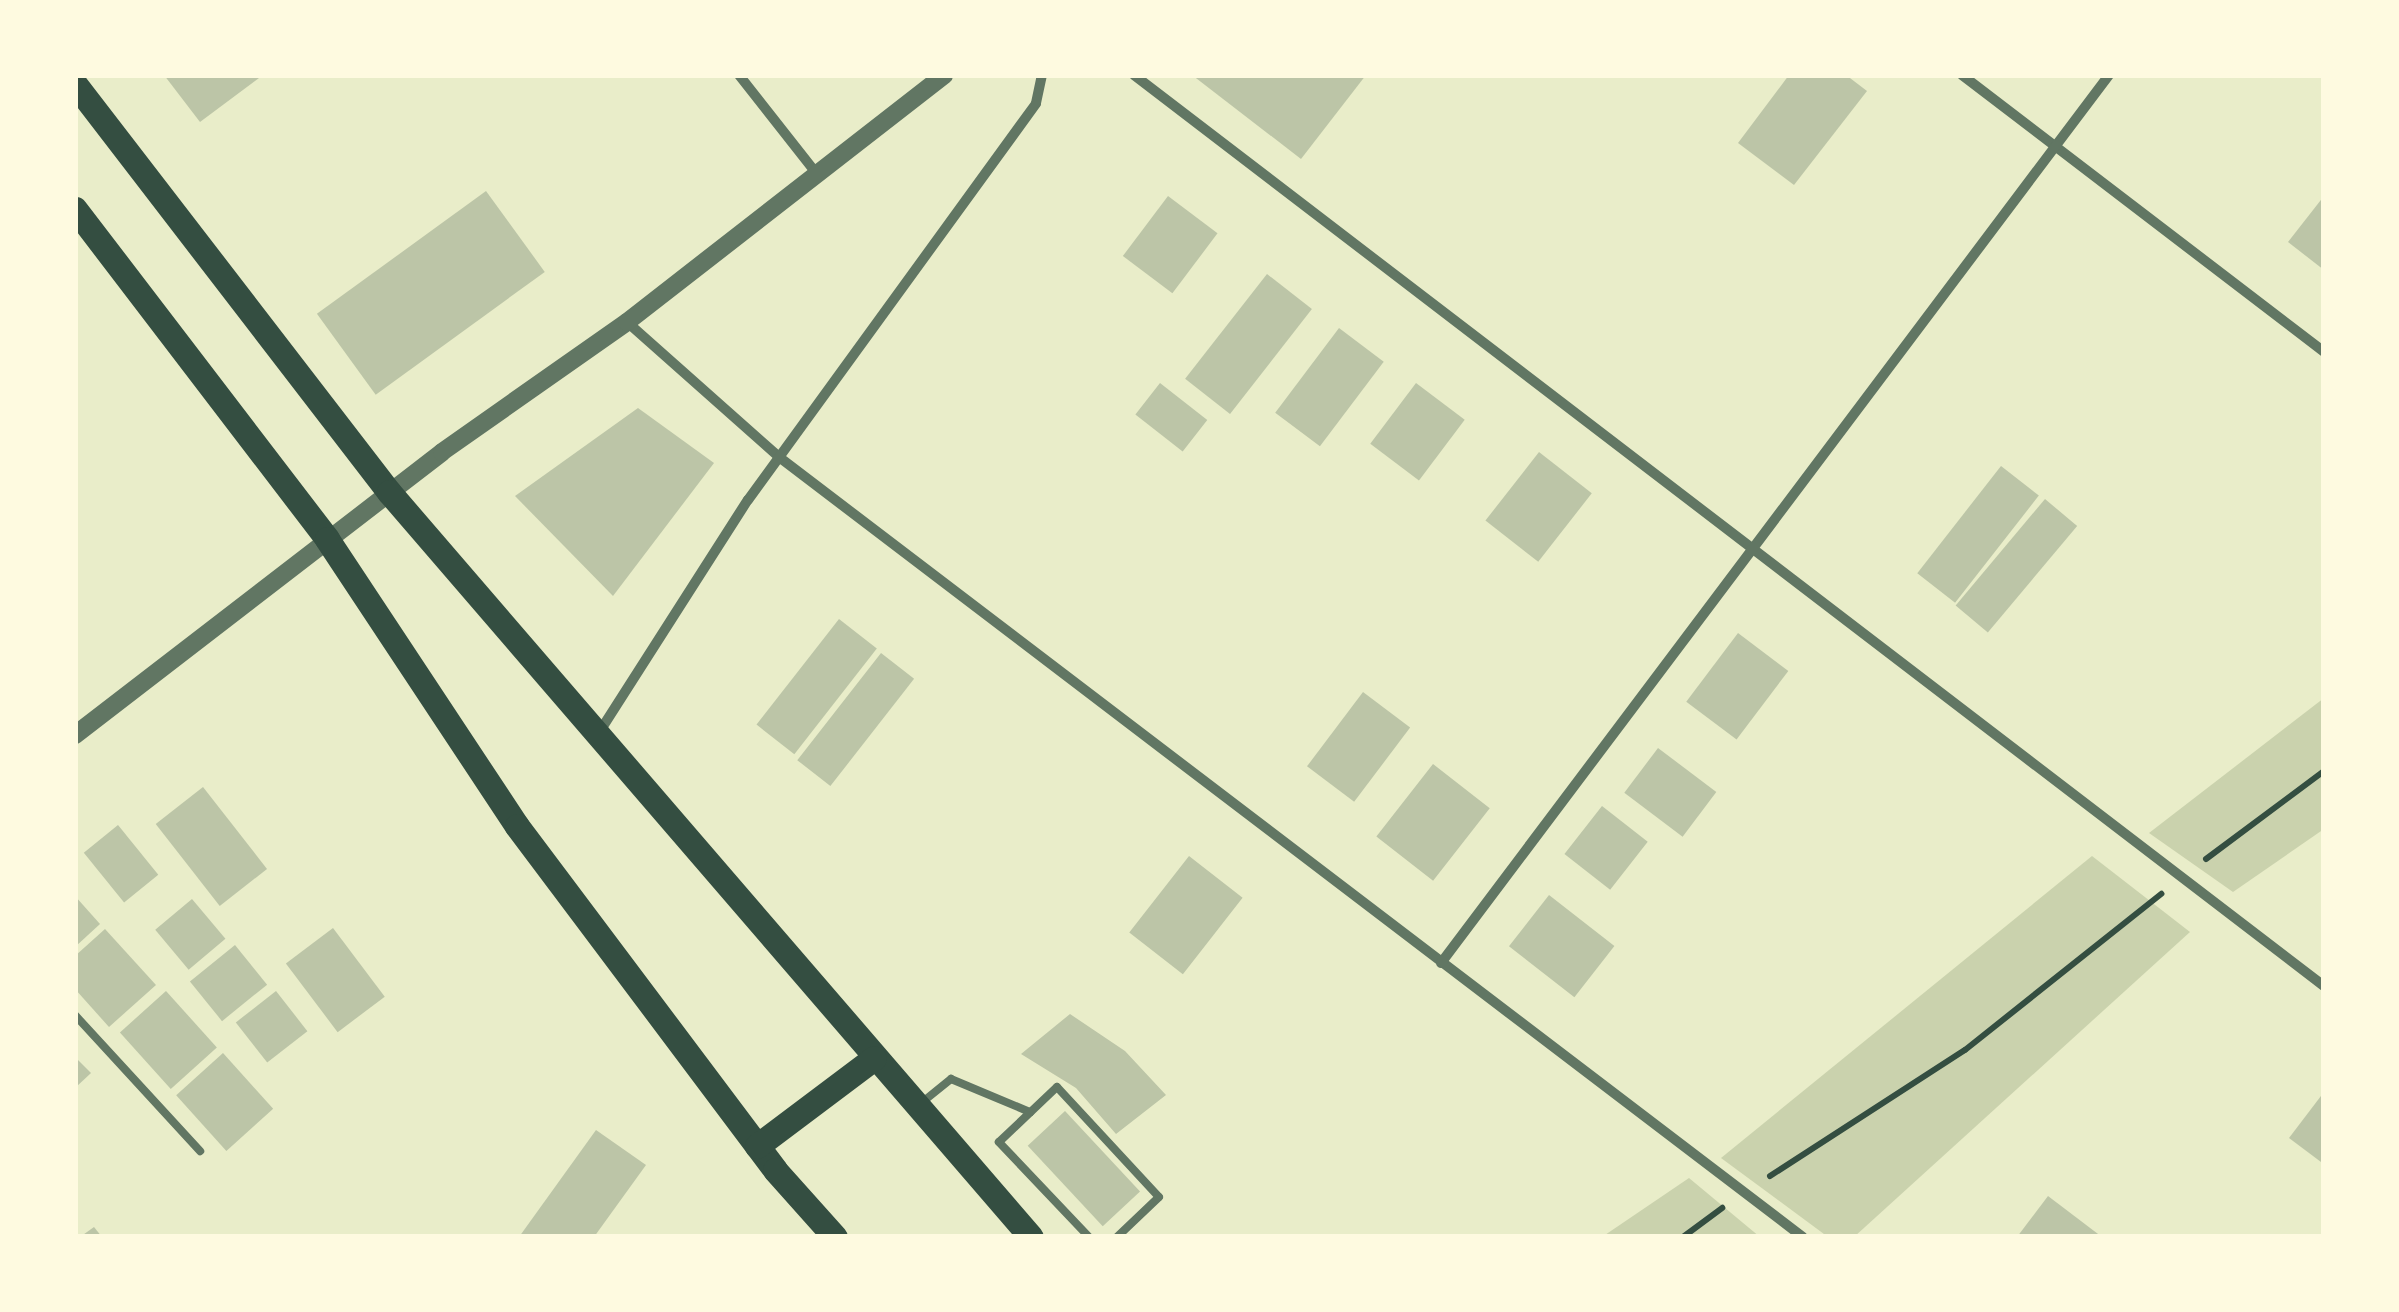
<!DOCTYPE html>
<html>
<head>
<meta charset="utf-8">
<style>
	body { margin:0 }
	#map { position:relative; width:2399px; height:1312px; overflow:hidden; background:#e9edc9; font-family:Mulish,sans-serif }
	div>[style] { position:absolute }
	.green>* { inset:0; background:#cad2ad }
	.building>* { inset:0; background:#bcc5a7; transform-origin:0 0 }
	.path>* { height:6px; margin:-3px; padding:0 3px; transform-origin:3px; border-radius:3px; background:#344e41 }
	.service>* { height:8px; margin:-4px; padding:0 4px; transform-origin:4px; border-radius:4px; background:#617663 }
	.minor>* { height:10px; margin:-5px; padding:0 5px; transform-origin:5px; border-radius:5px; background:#617663 }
	.tertiary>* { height:18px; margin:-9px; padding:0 9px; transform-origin:9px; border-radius:9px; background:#617663 }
	.primary>* { height:25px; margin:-12.5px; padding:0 12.5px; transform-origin:12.5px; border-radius:12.5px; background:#344e41 }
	span { translate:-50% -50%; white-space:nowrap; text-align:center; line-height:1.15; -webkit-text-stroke:8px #fefae0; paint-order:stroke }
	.frame { position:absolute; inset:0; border:78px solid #fefae0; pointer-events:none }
</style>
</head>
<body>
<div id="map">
	<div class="green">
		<i style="clip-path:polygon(2324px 698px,2324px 829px,2233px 892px,2149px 833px)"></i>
		<i style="clip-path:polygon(2092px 856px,2190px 932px,1854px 1237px,1828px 1237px,1721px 1158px)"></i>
		<i style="clip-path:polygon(1689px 1178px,1760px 1237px,1602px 1237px)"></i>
	</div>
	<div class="building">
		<i style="clip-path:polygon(164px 75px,263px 75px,200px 122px)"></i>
		<i style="clip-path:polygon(1192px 75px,1366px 75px,1301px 159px)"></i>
		<i style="clip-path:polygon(1789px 75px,1846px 75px,1867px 91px,1794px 185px,1738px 143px)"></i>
		<i style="left:486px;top:191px;width:100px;height:209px;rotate:54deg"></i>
		<i style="left:1168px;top:196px;width:62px;height:75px;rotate:37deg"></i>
		<i style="clip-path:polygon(2324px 196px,2324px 270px,2288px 242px)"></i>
		<i style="left:1267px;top:274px;width:57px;height:133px;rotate:38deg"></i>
		<i style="left:1339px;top:328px;width:56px;height:106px;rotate:37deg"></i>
		<i style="left:1160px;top:383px;width:60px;height:40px;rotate:38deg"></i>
		<i style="left:1416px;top:383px;width:61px;height:76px;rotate:37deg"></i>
		<i style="clip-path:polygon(638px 408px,714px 463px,613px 596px,515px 496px)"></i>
		<i style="left:1539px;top:452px;width:67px;height:87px;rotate:38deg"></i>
		<i style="left:2001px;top:466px;width:48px;height:136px;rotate:38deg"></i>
		<i style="left:2045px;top:499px;width:42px;height:139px;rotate:40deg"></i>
		<i style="left:839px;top:619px;width:48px;height:134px;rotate:38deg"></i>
		<i style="left:1738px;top:633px;width:63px;height:86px;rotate:37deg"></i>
		<i style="left:881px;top:653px;width:42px;height:136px;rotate:38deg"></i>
		<i style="left:1363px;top:692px;width:59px;height:93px;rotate:37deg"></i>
		<i style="left:1658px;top:748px;width:73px;height:56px;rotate:37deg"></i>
		<i style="left:1433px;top:764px;width:72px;height:92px;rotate:38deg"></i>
		<i style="left:203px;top:787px;width:104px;height:60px;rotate:52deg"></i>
		<i style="left:1602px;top:806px;width:58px;height:61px;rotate:38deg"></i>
		<i style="left:118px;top:825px;width:64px;height:44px;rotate:51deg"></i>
		<i style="left:1189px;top:856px;width:68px;height:97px;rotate:38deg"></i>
		<i style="left:1549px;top:895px;width:83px;height:65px;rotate:38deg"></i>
		<i style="clip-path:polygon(75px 896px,100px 924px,75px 947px)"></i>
		<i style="left:192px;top:899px;width:52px;height:48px;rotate:50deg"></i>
		<i style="left:333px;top:928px;width:86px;height:59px;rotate:53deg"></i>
		<i style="clip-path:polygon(105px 929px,156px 985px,109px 1027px,75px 989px,75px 956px)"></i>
		<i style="left:235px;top:945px;width:51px;height:58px;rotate:51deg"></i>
		<i style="left:166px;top:991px;width:76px;height:62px;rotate:48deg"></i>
		<i style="left:276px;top:991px;width:51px;height:51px;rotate:52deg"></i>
		<i style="clip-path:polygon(1070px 1014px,1125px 1051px,1166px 1095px,1116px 1134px,1076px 1088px,1021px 1054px)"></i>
		<i style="left:223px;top:1053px;width:75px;height:63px;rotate:48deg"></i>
		<i style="clip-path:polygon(75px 1057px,91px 1073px,75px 1088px)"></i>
		<i style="clip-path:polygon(2324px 1092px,2324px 1159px,2321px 1162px,2289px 1138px)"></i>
		<i style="left:1065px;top:1111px;width:110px;height:51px;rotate:47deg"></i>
		<i style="clip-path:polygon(596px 1130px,646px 1165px,594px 1237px,519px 1237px)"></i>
		<i style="clip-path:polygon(2048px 1196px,2102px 1237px,2017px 1237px)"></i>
		<i style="clip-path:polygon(94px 1227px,102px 1237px,80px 1237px)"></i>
	</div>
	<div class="path">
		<i style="left:2206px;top:859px;width:147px;rotate:-36.7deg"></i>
		<i style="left:1770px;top:1176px;width:232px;rotate:-32.9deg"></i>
		<i style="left:1965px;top:1050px;width:251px;rotate:-38.5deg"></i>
		<i style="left:1683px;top:1237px;width:49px;rotate:-36.6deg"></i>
	</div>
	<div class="service">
		<i style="left:75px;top:1015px;width:185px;rotate:47.4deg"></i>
		<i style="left:920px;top:1104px;width:40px;rotate:-39deg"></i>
		<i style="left:951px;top:1079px;width:86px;rotate:22.7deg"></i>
		<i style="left:1089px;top:1237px;width:131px;rotate:-133.5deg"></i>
		<i style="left:999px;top:1142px;width:80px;rotate:-43.5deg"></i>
		<i style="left:1057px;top:1087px;width:150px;rotate:47.2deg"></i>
		<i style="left:1159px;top:1197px;width:58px;rotate:136.4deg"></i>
	</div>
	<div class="minor">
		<i style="left:739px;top:75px;width:125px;rotate:51.8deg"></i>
		<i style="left:1134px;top:75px;width:1499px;rotate:37.44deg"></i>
		<i style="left:1962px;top:75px;width:456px;rotate:37.4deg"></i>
		<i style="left:627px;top:322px;width:203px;rotate:41.6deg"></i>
		<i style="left:779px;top:457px;width:1287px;rotate:37.3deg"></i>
		<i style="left:600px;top:731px;width:274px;rotate:-57.4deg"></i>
		<i style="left:748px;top:500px;width:490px;rotate:-54deg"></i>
		<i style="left:1036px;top:103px;width:29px;rotate:-78deg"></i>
		<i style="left:1441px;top:963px;width:1111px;rotate:-53.05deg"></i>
	</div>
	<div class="tertiary">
		<i style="left:75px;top:735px;width:463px;rotate:-37.6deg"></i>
		<i style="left:442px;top:452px;width:226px;rotate:-35.1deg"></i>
		<i style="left:627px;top:322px;width:402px;rotate:-37.9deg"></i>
	</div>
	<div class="primary">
		<i style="left:75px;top:84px;width:515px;rotate:52.42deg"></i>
		<i style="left:389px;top:492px;width:983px;rotate:49.25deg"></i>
		<i style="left:75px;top:209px;width:415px;rotate:52.6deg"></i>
		<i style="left:327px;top:539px;width:344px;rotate:56.5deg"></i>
		<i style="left:517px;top:826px;width:430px;rotate:53.1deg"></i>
		<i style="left:775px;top:1170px;width:90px;rotate:48.2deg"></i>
		<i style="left:757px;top:1146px;width:146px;rotate:-36.9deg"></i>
	</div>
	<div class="frame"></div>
</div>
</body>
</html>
